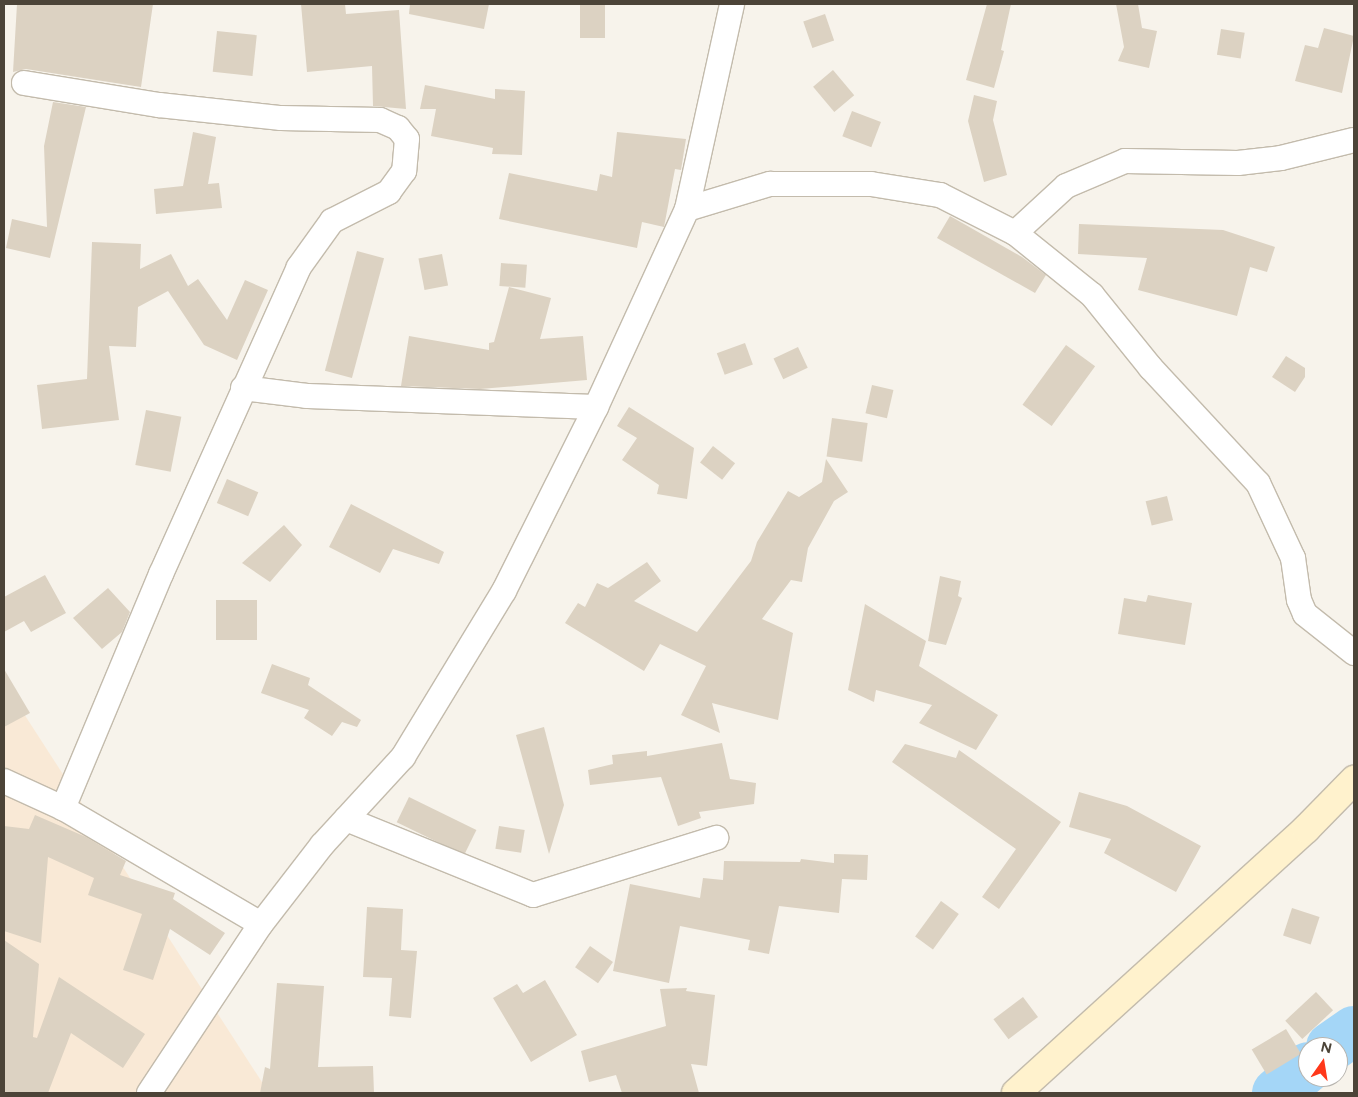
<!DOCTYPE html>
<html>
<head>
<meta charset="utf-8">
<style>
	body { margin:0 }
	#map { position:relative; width:1358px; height:1097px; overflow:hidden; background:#f7f3eb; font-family:Figtree,sans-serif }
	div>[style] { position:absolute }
	.commercial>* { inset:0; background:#f9e9d6 }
	.river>* { height:50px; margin:-25px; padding:0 25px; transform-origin:25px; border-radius:25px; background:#a4d6f7 }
	.building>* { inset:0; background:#dcd2c2; transform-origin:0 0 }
	.roads { filter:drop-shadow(1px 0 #c3bbac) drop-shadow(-1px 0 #c3bbac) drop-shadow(0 1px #c3bbac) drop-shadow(0 -1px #c3bbac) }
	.street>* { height:24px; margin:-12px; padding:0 12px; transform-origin:12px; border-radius:12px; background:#fff }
	.secondary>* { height:28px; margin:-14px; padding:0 14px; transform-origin:14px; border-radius:14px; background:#fff2cd }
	span { translate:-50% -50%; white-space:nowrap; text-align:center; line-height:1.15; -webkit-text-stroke:4px #fff; paint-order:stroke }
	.frame { position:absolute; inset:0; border:5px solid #4c4438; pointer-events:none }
	.north { position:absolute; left:1298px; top:1037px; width:50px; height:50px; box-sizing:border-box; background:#fff; border:1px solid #b7b4af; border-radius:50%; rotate:13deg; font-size:14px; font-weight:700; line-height:20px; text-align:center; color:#4c4438 }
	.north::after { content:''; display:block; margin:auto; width:18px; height:22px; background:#ff381a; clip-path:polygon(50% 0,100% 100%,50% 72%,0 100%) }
</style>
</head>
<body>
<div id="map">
	<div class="commercial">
		<i style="clip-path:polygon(4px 683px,269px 1093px,4px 1093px)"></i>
	</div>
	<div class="river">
		<i style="left:1331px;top:1047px;width:28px;rotate:-35deg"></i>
		<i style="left:1277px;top:1093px;width:40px;rotate:-40deg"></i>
	</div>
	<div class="building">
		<i style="clip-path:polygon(17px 4px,153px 4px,141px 87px,26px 69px,13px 72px)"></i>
		<i style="clip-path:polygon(301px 4px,345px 4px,346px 14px,399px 10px,406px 109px,373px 106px,372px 66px,307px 72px)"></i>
		<i style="clip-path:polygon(410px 4px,489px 4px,484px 29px,409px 14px)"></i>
		<i style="left:580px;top:4px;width:25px;height:34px"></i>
		<i style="clip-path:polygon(987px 4px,1011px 4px,1001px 50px,1004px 51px,994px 88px,966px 80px)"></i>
		<i style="clip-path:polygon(1116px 4px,1138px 4px,1142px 28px,1157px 31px,1149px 68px,1118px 61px,1124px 47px)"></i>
		<i style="left:825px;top:14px;width:28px;height:23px;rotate:71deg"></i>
		<i style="clip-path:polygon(1324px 28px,1354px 36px,1342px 93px,1295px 81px,1305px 45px,1318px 48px)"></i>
		<i style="left:1221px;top:29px;width:24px;height:26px;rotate:9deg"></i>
		<i style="left:217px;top:31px;width:40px;height:41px;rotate:6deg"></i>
		<i style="left:833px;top:70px;width:33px;height:26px;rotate:50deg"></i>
		<i style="clip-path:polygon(425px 85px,495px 99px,495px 89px,525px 91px,522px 155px,492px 154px,493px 148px,431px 136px,436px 109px,420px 109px)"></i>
		<i style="clip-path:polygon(974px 95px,997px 101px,993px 120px,1007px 175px,984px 182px,968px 121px)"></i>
		<i style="clip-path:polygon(53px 102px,86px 107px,50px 258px,6px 248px,12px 219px,47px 227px,44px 146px)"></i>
		<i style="left:852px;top:111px;width:31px;height:27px;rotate:21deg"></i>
		<i style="clip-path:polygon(193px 132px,216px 137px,208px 184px,219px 183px,222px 208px,156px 214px,154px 189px,183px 186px)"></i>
		<i style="clip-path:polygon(617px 132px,686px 139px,681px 170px,675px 169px,664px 227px,642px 222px,637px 248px,499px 219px,509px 173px,597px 191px,600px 174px,612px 177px)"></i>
		<i style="clip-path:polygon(950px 216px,1022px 257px,1046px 275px,1035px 293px,937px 238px)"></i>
		<i style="clip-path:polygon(1079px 224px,1223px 230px,1275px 247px,1267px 272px,1250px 267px,1237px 316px,1138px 290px,1147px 258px,1078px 254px)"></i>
		<i style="clip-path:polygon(92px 242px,141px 244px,140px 269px,171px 254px,188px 286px,198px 279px,227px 320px,245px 280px,268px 290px,237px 360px,204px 345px,168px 291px,138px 307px,136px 347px,109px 346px,119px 420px,42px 429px,37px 385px,87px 379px)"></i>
		<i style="left:357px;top:251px;width:28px;height:124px;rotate:15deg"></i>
		<i style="left:442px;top:254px;width:32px;height:24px;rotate:79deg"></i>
		<i style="left:501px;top:263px;width:26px;height:23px;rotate:4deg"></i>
		<i style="clip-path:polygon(509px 287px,551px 298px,540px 339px,583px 336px,587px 380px,480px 389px,401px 386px,409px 336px,489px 350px,489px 343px,494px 342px)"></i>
		<i style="left:745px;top:343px;width:23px;height:30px;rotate:70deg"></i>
		<i style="left:1066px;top:345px;width:36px;height:74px;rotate:36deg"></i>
		<i style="left:798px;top:347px;width:23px;height:27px;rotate:65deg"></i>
		<i style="clip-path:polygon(1286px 356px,1305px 368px,1305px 377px,1295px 392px,1272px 377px)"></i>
		<i style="left:872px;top:385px;width:22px;height:29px;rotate:13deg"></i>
		<i style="clip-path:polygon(629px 407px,694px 448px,687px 499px,657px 494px,659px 485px,622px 460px,637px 438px,617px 426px)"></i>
		<i style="left:146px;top:410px;width:36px;height:56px;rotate:11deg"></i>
		<i style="left:832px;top:418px;width:36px;height:39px;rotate:8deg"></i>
		<i style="left:713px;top:446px;width:28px;height:21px;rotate:38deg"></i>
		<i style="clip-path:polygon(826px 459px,848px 492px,834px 501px,808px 548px,802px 582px,791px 580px,762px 619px,793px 633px,778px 720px,712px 703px,720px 733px,681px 715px,706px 666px,660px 644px,644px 671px,565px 623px,578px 603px,585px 607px,597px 583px,608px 588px,647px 562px,661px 581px,634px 601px,697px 632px,751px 561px,757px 542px,788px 491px,799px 497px,822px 482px)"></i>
		<i style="left:227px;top:479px;width:34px;height:26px;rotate:23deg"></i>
		<i style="left:1167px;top:496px;width:25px;height:22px;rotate:76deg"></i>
		<i style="clip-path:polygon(351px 504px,444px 552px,439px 564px,393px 549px,380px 573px,329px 547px)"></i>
		<i style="clip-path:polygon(284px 525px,302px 545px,270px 582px,242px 563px)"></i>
		<i style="clip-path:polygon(45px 575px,66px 613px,31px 632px,24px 621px,4px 632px,4px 597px)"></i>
		<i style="clip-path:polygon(940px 576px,961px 581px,958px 596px,962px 598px,946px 645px,928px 641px)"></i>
		<i style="clip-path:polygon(108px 588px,130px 612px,122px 632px,102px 649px,73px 618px)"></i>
		<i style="clip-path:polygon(1148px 595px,1192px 603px,1185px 645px,1118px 634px,1124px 598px,1146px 602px)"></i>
		<i style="left:257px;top:600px;width:40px;height:41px;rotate:90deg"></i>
		<i style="clip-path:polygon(865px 604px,926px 641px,919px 666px,998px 715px,976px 750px,919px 723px,932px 705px,876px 690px,874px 702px,848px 690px)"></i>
		<i style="clip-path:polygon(272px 664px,310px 678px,308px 685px,361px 720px,357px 727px,342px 722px,332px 736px,304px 718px,309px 710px,261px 693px)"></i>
		<i style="clip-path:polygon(4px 669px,30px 713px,4px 727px)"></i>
		<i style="clip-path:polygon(544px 727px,564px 805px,549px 854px,516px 735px)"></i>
		<i style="clip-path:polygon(722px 743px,730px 779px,756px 783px,754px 804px,699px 812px,701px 818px,678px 826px,661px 777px,590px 785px,588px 770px,613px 764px,612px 755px,647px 751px,647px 756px)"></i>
		<i style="clip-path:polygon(905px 744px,956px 758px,959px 750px,1061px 822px,999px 909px,982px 897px,1016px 849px,892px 762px)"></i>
		<i style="clip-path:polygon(1079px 792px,1127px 806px,1201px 846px,1176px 892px,1104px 853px,1111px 839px,1069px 827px)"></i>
		<i style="left:409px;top:797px;width:75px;height:28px;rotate:26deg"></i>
		<i style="clip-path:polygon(35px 815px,86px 837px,126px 861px,120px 875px,175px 893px,173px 899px,225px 933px,210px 955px,170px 929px,153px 980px,123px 970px,142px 914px,88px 895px,94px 878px,48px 857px,41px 943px,4px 931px,4px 826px,29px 829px)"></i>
		<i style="left:499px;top:826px;width:26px;height:23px;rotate:9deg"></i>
		<i style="clip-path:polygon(834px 854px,868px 855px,867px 880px,842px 879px,839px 913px,779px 906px,769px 954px,748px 950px,750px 940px,680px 926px,669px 983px,613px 971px,630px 884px,700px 898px,703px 878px,723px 880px,724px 861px,800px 862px,801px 859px,834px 863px)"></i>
		<i style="left:941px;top:901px;width:22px;height:44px;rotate:36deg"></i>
		<i style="clip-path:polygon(367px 907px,403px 909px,401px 950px,417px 951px,411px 1018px,389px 1016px,392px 978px,363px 977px)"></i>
		<i style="left:1292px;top:908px;width:29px;height:29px;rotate:18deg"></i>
		<i style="clip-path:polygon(4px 940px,39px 964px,33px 1037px,37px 1038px,59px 977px,145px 1034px,123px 1068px,71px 1033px,48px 1093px,4px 1093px)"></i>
		<i style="left:590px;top:946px;width:28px;height:26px;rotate:35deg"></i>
		<i style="clip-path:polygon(545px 980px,577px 1035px,531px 1062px,493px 998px,517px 984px,523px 993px)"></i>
		<i style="clip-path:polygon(277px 983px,324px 986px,318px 1067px,373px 1066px,374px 1093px,260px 1093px,265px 1067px,270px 1069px)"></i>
		<i style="clip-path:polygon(687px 988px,686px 991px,715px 995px,707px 1066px,691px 1064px,699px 1093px,622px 1093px,616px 1075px,589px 1082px,581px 1051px,666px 1026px,660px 989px)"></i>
		<i style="left:1316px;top:992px;width:25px;height:42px;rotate:47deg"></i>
		<i style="left:1023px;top:997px;width:25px;height:37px;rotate:53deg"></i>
		<i style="left:1286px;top:1029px;width:29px;height:40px;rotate:59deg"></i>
	</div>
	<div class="roads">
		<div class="street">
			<i style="left:24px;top:83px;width:137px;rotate:9.3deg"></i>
			<i style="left:159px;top:105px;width:123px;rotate:6.1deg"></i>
			<i style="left:281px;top:118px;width:99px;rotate:1.2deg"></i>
			<i style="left:380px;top:120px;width:20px;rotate:24deg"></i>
			<i style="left:398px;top:128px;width:14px;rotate:51deg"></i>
			<i style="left:407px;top:139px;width:32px;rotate:95deg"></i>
			<i style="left:404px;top:171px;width:26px;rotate:126deg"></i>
			<i style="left:389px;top:192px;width:64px;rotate:153deg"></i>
			<i style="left:332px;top:221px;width:57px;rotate:125.7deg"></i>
			<i style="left:299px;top:267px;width:337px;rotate:114.2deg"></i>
			<i style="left:161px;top:574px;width:254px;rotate:112.7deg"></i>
			<i style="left:687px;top:209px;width:87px;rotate:-16.8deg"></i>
			<i style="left:770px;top:184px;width:101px"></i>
			<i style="left:871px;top:184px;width:70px;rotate:9.1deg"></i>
			<i style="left:940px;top:195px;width:84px;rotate:26.9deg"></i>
			<i style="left:1015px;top:233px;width:99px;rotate:38.8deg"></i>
			<i style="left:1092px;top:295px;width:94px;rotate:51.1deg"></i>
			<i style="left:1151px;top:368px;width:157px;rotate:47.1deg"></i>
			<i style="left:1258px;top:483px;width:83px;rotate:65deg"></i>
			<i style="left:1293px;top:558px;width:42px;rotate:81.9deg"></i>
			<i style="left:1299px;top:600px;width:15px;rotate:67deg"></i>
			<i style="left:1305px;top:614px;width:63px;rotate:38.5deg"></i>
			<i style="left:1015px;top:233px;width:69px;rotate:-42.7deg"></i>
			<i style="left:1066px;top:186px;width:64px;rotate:-23deg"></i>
			<i style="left:1125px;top:161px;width:113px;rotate:1deg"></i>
			<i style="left:1238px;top:163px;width:43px;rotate:-6.6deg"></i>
			<i style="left:1281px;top:158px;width:75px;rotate:-13.9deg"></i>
			<i style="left:243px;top:388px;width:64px;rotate:7.1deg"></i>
			<i style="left:307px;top:396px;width:289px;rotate:2.2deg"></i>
			<i style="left:4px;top:781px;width:65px;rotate:24.6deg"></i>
			<i style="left:63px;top:808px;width:229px;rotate:30.4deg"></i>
			<i style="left:346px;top:819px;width:202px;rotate:22.1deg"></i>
			<i style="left:533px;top:895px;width:192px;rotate:-17.3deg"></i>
			<i style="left:149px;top:1093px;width:203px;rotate:-56.5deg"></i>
			<i style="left:261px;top:924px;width:100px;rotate:-52.3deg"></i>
			<i style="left:322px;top:845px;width:120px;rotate:-47.4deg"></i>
			<i style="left:403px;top:757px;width:194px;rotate:-58.7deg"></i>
			<i style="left:504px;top:591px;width:206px;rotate:-63.4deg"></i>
			<i style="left:596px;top:407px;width:218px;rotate:-65.3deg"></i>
			<i style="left:687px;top:209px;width:210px;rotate:-77.6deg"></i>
		</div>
		<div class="secondary">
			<i style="left:1016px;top:1093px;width:392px;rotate:-42.3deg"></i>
			<i style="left:1306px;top:829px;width:69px;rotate:-45.6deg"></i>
		</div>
	</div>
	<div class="frame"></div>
	<div class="north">N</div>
</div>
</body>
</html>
